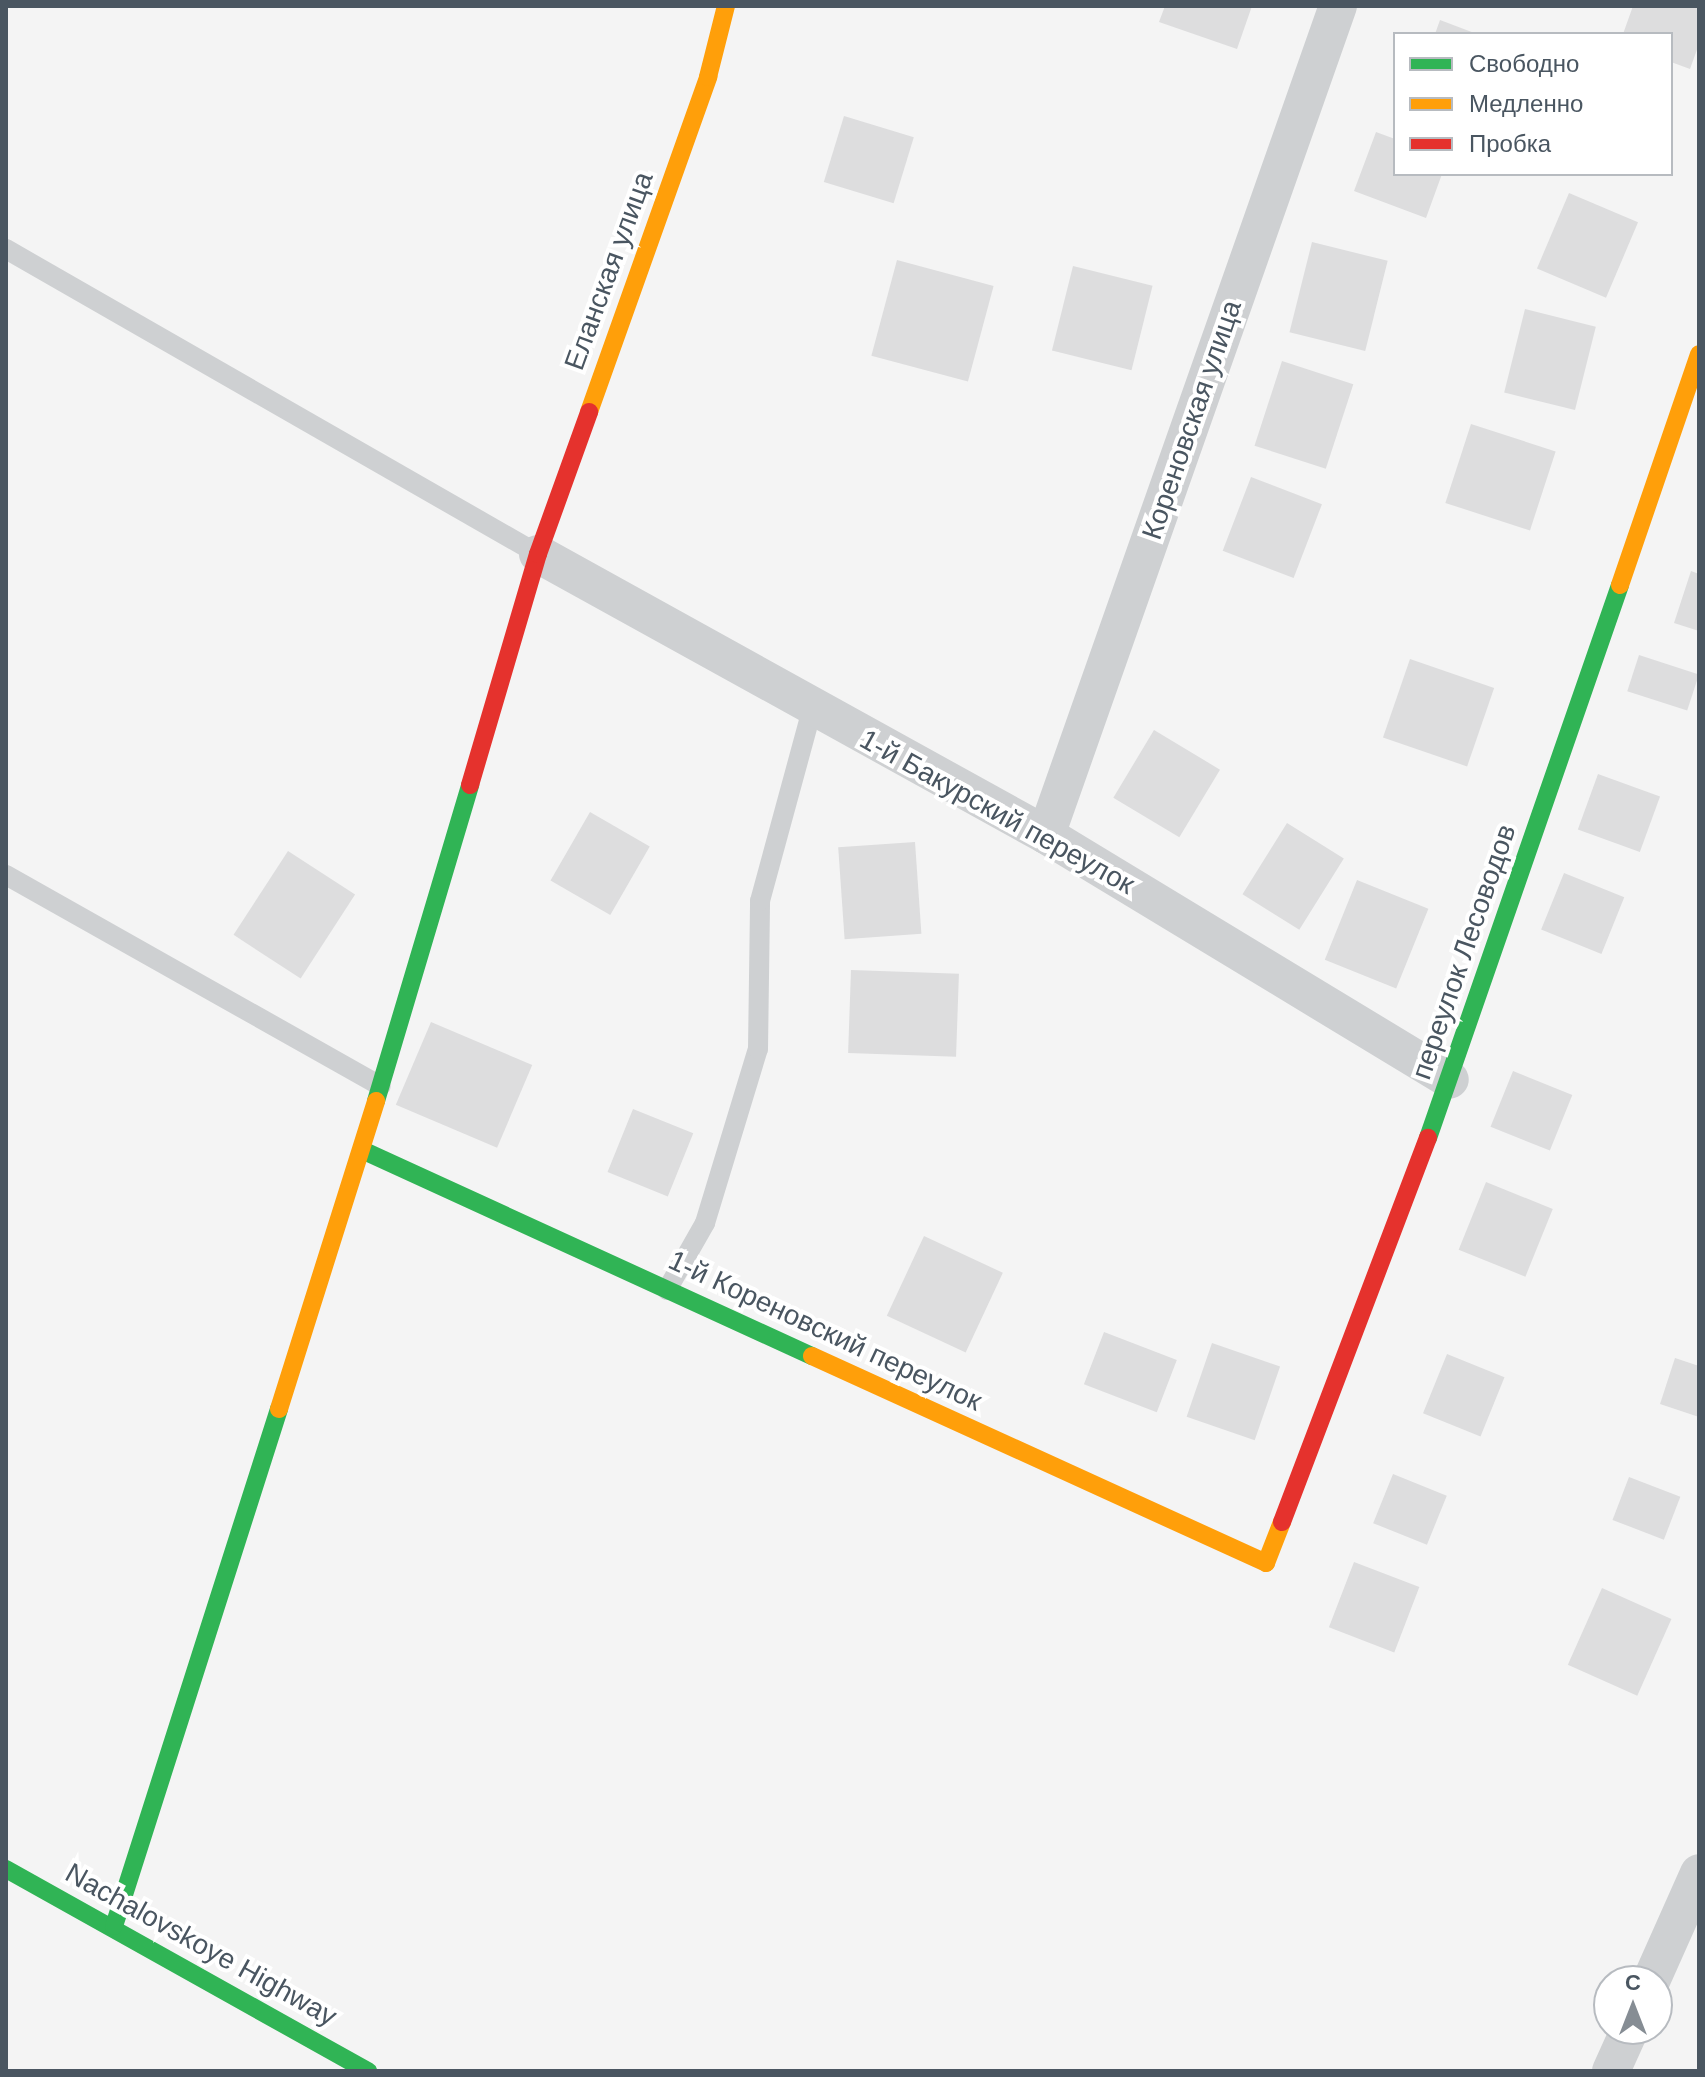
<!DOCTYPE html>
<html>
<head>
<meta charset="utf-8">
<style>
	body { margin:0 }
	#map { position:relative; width:1705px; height:2077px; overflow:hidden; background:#f4f4f4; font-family:Arial,sans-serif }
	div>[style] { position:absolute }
	.building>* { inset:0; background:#ddddde; transform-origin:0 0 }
	.lane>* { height:20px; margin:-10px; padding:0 10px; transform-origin:10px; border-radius:10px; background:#ced0d2 }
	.street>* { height:38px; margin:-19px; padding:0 19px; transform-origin:19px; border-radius:19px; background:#ced0d2 }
	.fast>* { height:18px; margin:-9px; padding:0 9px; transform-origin:9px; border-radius:9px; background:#30b455 }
	.slow>* { height:18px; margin:-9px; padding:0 9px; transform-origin:9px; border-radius:9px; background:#ff9f0a }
	.jam>* { height:18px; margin:-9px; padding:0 9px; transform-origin:9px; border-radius:9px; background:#e5322d }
	span { translate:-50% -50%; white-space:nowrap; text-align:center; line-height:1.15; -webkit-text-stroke:8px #fff; paint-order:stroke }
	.street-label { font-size:28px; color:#4a5661 }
	.frame { position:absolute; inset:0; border:8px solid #4a5661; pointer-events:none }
	.legend { position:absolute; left:1393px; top:32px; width:280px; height:144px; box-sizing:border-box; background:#fff; border:2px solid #b7bbc0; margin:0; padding:10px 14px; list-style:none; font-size:24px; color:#4a5661 }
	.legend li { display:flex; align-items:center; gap:16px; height:40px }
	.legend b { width:40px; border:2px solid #b7bbc0 }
	.north { position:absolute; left:1593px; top:1965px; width:80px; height:80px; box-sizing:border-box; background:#fff; border:2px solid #b7bbc0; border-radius:50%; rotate:0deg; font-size:22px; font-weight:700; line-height:32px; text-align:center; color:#4a5661 }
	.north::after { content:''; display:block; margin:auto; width:28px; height:36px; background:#868d94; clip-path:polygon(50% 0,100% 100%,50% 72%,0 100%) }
</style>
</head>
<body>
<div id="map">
	<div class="building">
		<i style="clip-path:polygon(1165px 6px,1252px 6px,1237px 49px,1159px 22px)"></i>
		<i style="clip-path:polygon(1633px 6px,1699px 6px,1699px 44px,1690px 69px,1671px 62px,1671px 34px,1623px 34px)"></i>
		<i style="clip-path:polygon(1440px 20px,1477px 34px,1435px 34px)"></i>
		<i style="left:844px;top:116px;width:73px;height:69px;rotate:17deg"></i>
		<i style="clip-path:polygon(1376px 132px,1395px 139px,1395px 174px,1442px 174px,1426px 218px,1354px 191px)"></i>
		<i style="left:1569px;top:193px;width:75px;height:82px;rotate:23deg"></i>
		<i style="left:1312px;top:242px;width:78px;height:93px;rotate:14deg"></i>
		<i style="left:897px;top:260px;width:100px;height:99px;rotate:15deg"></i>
		<i style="left:1073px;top:266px;width:82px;height:87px;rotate:14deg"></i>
		<i style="left:1525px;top:309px;width:73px;height:86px;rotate:14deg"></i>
		<i style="left:1282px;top:361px;width:75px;height:89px;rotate:18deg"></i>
		<i style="left:1471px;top:424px;width:89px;height:83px;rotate:18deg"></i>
		<i style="left:1251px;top:477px;width:76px;height:79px;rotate:21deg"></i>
		<i style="clip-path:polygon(1691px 571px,1699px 574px,1699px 631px,1674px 623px)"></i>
		<i style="left:1639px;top:655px;width:63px;height:38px;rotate:18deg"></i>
		<i style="left:1410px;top:659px;width:89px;height:83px;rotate:19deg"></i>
		<i style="left:1154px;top:730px;width:77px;height:79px;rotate:31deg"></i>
		<i style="left:1598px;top:774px;width:66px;height:59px;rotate:20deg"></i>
		<i style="left:590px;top:812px;width:69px;height:79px;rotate:30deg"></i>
		<i style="left:1287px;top:823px;width:67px;height:84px;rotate:32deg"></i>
		<i style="left:915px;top:842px;width:92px;height:77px;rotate:86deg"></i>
		<i style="left:288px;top:851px;width:80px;height:100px;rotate:33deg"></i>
		<i style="left:1564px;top:873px;width:65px;height:61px;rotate:22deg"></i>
		<i style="left:1357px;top:880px;width:77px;height:86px;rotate:22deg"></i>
		<i style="left:851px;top:970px;width:108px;height:83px;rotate:2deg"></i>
		<i style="left:431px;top:1022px;width:110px;height:90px;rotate:23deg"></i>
		<i style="left:1513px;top:1071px;width:64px;height:60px;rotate:22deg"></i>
		<i style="left:633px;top:1109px;width:65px;height:68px;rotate:22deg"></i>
		<i style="left:1486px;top:1182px;width:72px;height:73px;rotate:22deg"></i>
		<i style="left:924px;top:1236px;width:87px;height:88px;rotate:25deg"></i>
		<i style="left:1104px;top:1332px;width:78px;height:56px;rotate:21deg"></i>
		<i style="left:1212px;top:1343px;width:72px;height:78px;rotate:19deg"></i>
		<i style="left:1447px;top:1354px;width:62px;height:64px;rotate:22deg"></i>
		<i style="clip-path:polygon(1675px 1358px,1699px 1366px,1699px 1417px,1660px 1404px)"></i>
		<i style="left:1393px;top:1474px;width:58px;height:53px;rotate:22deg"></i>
		<i style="left:1629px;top:1477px;width:55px;height:46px;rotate:21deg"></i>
		<i style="left:1354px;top:1562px;width:70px;height:70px;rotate:21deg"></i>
		<i style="left:1602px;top:1588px;width:76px;height:84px;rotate:24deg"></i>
	</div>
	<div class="lane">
		<i style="left:6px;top:249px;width:613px;rotate:29.83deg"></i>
		<i style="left:6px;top:875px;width:430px;rotate:29.4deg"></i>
		<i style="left:667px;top:1290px;width:77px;rotate:-60.4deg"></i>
		<i style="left:705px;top:1223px;width:182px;rotate:-73.1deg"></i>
		<i style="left:758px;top:1049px;width:148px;rotate:-89.2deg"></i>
		<i style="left:760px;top:901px;width:198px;rotate:-74.8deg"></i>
	</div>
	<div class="street">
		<i style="left:538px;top:554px;width:581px;rotate:28.95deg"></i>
		<i style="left:1046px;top:835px;width:472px;rotate:31.2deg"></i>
		<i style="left:1046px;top:835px;width:879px;rotate:-70.6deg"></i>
		<i style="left:1651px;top:1981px;width:118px;rotate:-66deg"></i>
		<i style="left:1611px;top:2071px;width:46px;rotate:-65.7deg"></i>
	</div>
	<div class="fast">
		<i style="left:376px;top:1101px;width:330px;rotate:-73.4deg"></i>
		<i style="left:1428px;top:1138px;width:585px;rotate:-70.85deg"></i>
		<i style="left:362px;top:1150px;width:495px;rotate:24.6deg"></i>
		<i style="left:6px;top:1869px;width:415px;rotate:29.2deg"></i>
		<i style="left:114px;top:1926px;width:543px;rotate:-72.3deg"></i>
	</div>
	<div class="slow">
		<i style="left:589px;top:412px;width:356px;rotate:-70.4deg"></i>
		<i style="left:708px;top:77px;width:73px;rotate:-75.8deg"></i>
		<i style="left:1620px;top:585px;width:244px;rotate:-71.1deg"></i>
		<i style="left:812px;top:1356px;width:499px;rotate:24.5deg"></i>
		<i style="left:1266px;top:1563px;width:44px;rotate:-68.7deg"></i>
		<i style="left:279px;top:1409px;width:323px;rotate:-72.5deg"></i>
	</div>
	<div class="jam">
		<i style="left:470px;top:785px;width:241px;rotate:-73.6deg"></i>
		<i style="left:538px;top:554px;width:151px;rotate:-70.2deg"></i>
		<i style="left:1282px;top:1522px;width:411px;rotate:-69.2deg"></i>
	</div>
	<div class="street-label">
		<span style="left:609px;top:271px;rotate:-70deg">Еланская улица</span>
		<span style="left:1192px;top:420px;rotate:-71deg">Кореновская улица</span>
		<span style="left:997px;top:812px;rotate:29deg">1-й Бакурский переулок</span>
		<span style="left:1464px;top:952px;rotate:-71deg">переулок Лесоводов</span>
		<span style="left:825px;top:1331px;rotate:25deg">1-й Кореновский переулок</span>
		<span style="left:201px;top:1945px;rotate:29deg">Nachalovskoye Highway</span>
	</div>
	<div class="frame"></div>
	<ul class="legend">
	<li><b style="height:10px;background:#30b455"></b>Свободно</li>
	<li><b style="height:10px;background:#ff9f0a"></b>Медленно</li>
	<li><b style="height:10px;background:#e5322d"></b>Пробка</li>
	</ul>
	<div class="north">С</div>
</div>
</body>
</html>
